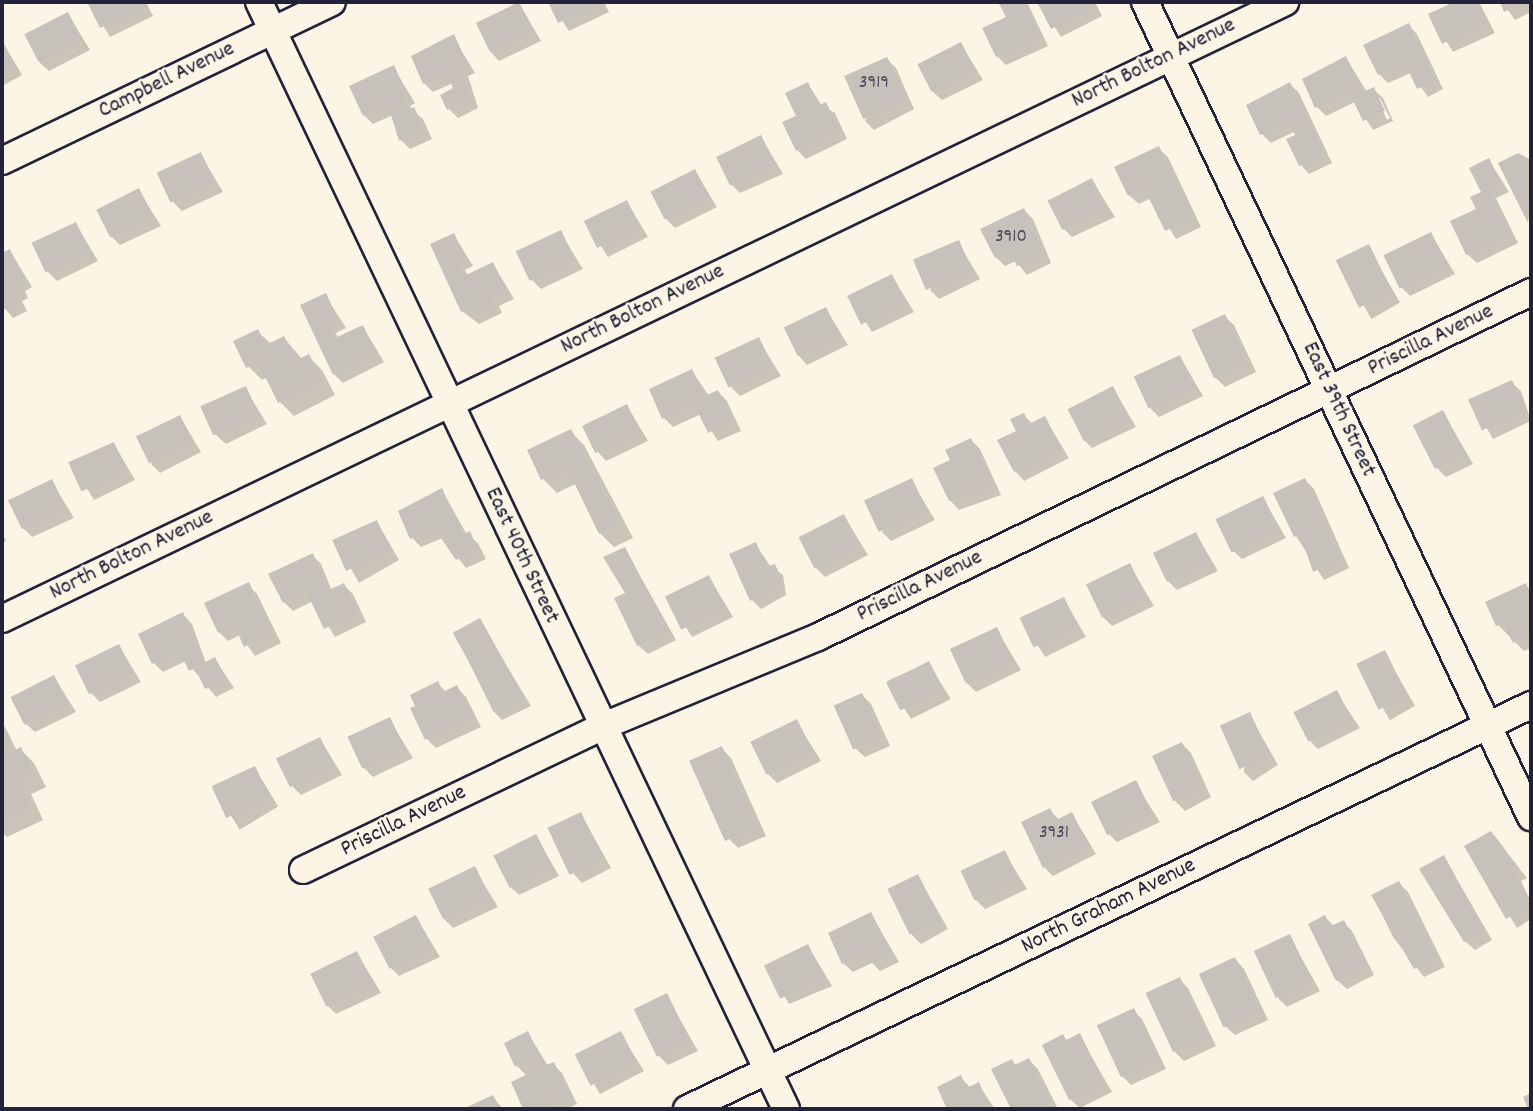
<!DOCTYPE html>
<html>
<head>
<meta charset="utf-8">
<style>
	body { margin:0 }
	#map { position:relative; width:1533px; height:1111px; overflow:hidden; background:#fcf5e5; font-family:Dekko,sans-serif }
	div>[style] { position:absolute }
	.shadow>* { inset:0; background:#0003; transform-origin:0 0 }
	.building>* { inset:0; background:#c6c1bb; transform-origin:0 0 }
	.roads { filter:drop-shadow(2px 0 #22223b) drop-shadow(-2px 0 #22223b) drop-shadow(0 2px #22223b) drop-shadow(0 -2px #22223b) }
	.minor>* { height:26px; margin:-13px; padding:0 13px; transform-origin:13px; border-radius:13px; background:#fcf5e5 }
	span { translate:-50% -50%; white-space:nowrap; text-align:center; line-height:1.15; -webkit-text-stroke:5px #fcf5e5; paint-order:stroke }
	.number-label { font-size:19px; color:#4b4a5b }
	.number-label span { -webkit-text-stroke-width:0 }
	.street-label { font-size:23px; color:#22223b }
	.frame { position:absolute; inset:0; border:4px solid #22223b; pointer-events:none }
</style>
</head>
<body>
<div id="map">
	<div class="shadow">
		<i style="clip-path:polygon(89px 2px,146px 2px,153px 16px,110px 37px)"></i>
		<i style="clip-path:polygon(550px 2px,604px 2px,609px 12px,569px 31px)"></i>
		<i style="clip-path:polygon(1000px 2px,1027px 2px,1048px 46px,1006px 65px,997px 56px,1008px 18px)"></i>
		<i style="clip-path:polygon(1039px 2px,1095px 2px,1102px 16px,1061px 37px)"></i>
		<i style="clip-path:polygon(1458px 2px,1479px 2px,1495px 33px,1453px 52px,1430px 15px)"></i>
		<i style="clip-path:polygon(1502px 2px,1531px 2px,1531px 12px,1515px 20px)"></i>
		<i style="clip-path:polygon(519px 3px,541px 41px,499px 61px,490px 51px)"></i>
		<i style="clip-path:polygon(68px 14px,90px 50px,49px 71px,39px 62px)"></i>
		<i style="clip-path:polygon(1408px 25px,1417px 34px,1443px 89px,1428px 97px,1411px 73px,1388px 83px,1379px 74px)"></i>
		<i style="clip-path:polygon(453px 37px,475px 73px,468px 76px,478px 108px,458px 118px,449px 109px,456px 89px,453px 83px,433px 92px,424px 83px)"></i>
		<i style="clip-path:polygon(2px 41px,22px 75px,2px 86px)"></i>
		<i style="clip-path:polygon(961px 44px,983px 80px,942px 100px,932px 91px)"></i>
		<i style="clip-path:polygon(evenodd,1346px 58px,1367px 92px,1373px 89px,1383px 98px,1393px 121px,1373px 130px,1355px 102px,1326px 116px,1317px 107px,1346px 58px,1377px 98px,1380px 98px,1390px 118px,1387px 120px,1377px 98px)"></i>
		<i style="clip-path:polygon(887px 59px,896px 68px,914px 109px,874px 130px,865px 121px)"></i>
		<i style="clip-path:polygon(393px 67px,415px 103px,410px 106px,412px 110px,423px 119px,432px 139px,410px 149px,401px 140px,393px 115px,373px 124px,364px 115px)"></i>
		<i style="clip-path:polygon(808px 84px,822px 106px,835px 113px,847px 139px,806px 159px,797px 150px,798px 117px)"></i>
		<i style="clip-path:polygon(1290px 84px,1299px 93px,1332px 163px,1309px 174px,1300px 164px,1296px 131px,1271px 143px,1261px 133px)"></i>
		<i style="clip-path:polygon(761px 137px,783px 174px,740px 193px,731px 184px)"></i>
		<i style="clip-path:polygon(1158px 148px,1168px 157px,1201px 227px,1176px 239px,1151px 198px,1139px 204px,1129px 195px)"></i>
		<i style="clip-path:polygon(201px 155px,223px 192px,182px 211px,173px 202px)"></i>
		<i style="clip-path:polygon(1518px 155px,1531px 162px,1531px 224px,1501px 163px)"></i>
		<i style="clip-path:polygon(1489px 160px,1509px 192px,1496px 198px,1518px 243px,1477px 263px,1467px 254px)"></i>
		<i style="clip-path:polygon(695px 171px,717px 207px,675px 228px,666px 219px)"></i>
		<i style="clip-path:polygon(1092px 180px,1115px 217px,1072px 237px,1063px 228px)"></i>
		<i style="clip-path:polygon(138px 190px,161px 226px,120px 245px,111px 236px)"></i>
		<i style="clip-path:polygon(627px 202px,648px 237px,608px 257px,586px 222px)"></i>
		<i style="clip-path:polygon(1024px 210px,1033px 219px,1051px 263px,1027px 275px,1016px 261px,1005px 266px,996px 257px)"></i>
		<i style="clip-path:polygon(76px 224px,98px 261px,57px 281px,48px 272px)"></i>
		<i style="clip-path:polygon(560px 232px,583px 269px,541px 289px,532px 280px)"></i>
		<i style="clip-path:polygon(1431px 234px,1455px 274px,1410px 296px,1401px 287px)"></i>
		<i style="clip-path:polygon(454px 235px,473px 266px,465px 270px,468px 276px,493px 264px,514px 299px,499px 306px,502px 313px,479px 324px,462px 311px)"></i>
		<i style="clip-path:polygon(958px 242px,980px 279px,939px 299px,930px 290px)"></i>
		<i style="left:1368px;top:247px;width:64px;height:33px;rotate:60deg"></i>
		<i style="clip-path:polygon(10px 251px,32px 287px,25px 291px,28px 298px,22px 301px,27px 311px,13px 318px,2px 305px,2px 255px)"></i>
		<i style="clip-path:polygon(892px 276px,914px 312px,872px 332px,850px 296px)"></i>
		<i style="clip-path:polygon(325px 295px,346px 328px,336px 333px,338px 339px,363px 327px,384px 362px,343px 383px,334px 374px,302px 306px)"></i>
		<i style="clip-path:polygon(826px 309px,848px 345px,807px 365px,798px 355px)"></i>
		<i style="clip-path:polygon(1224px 316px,1234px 325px,1256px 372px,1225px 387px,1216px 378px)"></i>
		<i style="clip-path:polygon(257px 331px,271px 344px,284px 338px,302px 359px,308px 356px,322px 370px,335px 395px,294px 416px,280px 402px,268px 377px,262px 380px,248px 366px)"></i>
		<i style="clip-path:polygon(759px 340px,781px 376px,740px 396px,731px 387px)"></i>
		<i style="clip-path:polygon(1180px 357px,1203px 396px,1159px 417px,1150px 408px)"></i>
		<i style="clip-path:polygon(692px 371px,709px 396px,718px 392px,727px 401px,741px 431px,718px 441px,701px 414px,673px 427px,664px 418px)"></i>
		<i style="clip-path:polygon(1511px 382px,1521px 391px,1531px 421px,1493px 439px,1470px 399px)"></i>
		<i style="clip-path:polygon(245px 388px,267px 424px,226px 444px,216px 435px)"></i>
		<i style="clip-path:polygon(1113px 388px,1136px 427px,1092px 448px,1083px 439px)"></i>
		<i style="clip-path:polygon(627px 406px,648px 441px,606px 461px,597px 451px)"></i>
		<i style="clip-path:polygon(1443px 412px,1473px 464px,1446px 477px,1437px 468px)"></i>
		<i style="clip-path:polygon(1023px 415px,1033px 424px,1045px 418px,1069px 458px,1024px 481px,1015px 471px)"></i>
		<i style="clip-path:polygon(180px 417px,201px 452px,160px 473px,151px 464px)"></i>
		<i style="clip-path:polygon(570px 431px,584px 445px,633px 538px,614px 547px,600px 533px,577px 483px,557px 493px,543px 479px)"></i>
		<i style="clip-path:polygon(971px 440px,980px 449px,1001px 495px,959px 510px,950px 500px,953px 461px)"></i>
		<i style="clip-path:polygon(114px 444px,135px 480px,94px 500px,72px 464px)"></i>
		<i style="clip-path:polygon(911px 480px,935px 520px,891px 541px,882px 532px)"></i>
		<i style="clip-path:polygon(1305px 480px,1314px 489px,1349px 568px,1324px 580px,1296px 536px)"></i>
		<i style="clip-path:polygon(52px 482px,74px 518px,32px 537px,23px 528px)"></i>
		<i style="clip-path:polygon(442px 490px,467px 535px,478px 543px,486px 559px,466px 568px,443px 538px,421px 547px,412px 538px)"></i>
		<i style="clip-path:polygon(1263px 498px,1286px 538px,1242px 559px,1232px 550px)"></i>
		<i style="clip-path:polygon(844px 516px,868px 555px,825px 577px,816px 568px)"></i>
		<i style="left:377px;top:522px;width:44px;height:46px;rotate:60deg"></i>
		<i style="clip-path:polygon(2px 532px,6px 541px,2px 544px)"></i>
		<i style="clip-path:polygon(1196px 534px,1218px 571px,1177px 590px,1168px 581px)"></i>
		<i style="clip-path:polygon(755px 544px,771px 567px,783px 575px,786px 595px,761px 609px,752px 600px,731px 555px)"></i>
		<i style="clip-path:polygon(625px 549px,676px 640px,648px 654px,638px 645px,627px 594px)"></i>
		<i style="clip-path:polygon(312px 555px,321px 564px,332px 591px,344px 585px,353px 594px,366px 622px,335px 637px,313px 601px,293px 611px,284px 602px)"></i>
		<i style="clip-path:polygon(1130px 566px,1154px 606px,1112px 626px,1103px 617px)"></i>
		<i style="clip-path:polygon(709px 577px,733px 617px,692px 637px,667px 597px)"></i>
		<i style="clip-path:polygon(248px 585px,257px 594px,281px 643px,255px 656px,240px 635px,228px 641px,219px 632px)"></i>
		<i style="clip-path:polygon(1525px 585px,1531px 591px,1531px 648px,1524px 651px,1498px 625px,1487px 603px)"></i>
		<i style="clip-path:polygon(1064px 599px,1086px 637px,1045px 657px,1022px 620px)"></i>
		<i style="clip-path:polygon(183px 614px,192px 624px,206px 663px,215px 659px,234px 688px,216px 697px,186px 661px,163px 672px,154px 663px)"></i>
		<i style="clip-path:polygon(479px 620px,531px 706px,502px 720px,493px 711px,454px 632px)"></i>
		<i style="clip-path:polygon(997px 630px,1021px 670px,976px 692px,967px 683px)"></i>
		<i style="clip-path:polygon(119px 646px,141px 682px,100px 702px,91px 693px)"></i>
		<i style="left:1384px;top:652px;width:62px;height:29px;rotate:60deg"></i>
		<i style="clip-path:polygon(928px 663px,951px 699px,911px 719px,887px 681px)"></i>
		<i style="clip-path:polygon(54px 677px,76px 712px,35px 732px,25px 723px)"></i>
		<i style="clip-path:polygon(438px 684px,446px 692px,457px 688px,466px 697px,481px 727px,436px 748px,427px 739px)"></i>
		<i style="clip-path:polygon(1336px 692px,1360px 728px,1318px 749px,1309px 740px)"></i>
		<i style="clip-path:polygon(862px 695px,871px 704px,890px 746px,865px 757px,855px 748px)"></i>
		<i style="clip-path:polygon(1249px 714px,1278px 765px,1253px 781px,1244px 772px)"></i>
		<i style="clip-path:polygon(389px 719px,413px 758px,373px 777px,364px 768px)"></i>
		<i style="clip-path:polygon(2px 721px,17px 751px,20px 749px,34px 763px,46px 787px,31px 794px,43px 820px,7px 837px,2px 832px)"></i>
		<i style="clip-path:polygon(796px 721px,821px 761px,777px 783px,768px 774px)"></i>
		<i style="clip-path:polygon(320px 739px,342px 775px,301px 795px,292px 786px)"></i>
		<i style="clip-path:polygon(1182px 744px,1191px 753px,1211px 797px,1185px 811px,1176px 802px,1155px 757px)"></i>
		<i style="clip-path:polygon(722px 749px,731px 758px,766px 836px,738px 848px,729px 839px)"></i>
		<i style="left:255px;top:768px;width:45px;height:45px;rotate:59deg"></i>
		<i style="clip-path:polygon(1135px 783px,1160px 822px,1117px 842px,1108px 833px)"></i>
		<i style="clip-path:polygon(1050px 810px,1059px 820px,1072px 814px,1096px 854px,1053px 876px,1044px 867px)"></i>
		<i style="clip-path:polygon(581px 814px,611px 868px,582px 883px,573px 873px)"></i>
		<i style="clip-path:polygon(1490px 833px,1527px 878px,1521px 881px,1531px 902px,1531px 919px,1517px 928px,1466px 846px)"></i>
		<i style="clip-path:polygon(536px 836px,559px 876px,519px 895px,509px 886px)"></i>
		<i style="clip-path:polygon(1004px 852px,1027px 889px,985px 909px,976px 900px)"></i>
		<i style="clip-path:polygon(1444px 857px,1492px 940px,1475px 950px,1465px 941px)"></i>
		<i style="clip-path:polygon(474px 868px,498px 907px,453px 928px,444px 919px)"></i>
		<i style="clip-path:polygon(918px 876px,948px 929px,921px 944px,912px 935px)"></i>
		<i style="clip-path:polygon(1399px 883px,1408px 892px,1445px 967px,1424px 977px,1393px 937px,1373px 896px)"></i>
		<i style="clip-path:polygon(871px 914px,899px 962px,880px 971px,872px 963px,853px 972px,843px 963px)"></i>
		<i style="clip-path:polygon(416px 917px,440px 957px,399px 976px,390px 967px)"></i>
		<i style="clip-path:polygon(1325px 917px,1334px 926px,1343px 922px,1352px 931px,1374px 975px,1347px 989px,1337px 980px)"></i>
		<i style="clip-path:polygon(1289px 936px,1320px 991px,1287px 1007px,1278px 998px)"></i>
		<i style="clip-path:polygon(808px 946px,832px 986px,789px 1004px,767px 967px)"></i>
		<i style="clip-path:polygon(357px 953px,381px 993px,336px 1014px,327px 1005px)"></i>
		<i style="clip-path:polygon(1235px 959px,1244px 969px,1268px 1020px,1235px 1035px,1225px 1026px,1202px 975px)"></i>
		<i style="clip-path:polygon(1179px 979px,1188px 988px,1216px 1046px,1184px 1061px,1175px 1052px)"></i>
		<i style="clip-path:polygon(666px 995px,698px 1051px,668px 1065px,659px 1056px)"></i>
		<i style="clip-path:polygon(1133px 1010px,1142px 1019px,1166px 1069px,1131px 1085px,1122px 1076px)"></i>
		<i style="clip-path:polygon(528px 1033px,548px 1066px,553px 1064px,562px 1073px,577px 1104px,566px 1109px,525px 1109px,513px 1083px,527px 1076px,517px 1066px)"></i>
		<i style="clip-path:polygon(620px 1033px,644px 1071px,600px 1094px,576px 1054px)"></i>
		<i style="clip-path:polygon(1079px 1035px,1112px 1092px,1080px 1108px,1070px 1099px,1063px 1037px,1067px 1041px)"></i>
		<i style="clip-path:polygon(1029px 1060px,1038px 1069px,1058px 1109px,1013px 1109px,993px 1070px,1011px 1061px,1017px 1066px)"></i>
		<i style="clip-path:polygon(961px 1078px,970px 1087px,978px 1084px,995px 1109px,949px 1109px,939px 1087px)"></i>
		<i style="clip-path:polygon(493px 1097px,503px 1109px,467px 1109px)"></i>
	</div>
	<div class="building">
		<i style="clip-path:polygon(87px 2px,143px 2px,145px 7px,100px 28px)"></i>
		<i style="left:519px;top:2px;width:32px;height:48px;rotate:64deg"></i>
		<i style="clip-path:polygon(548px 2px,602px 2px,558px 23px)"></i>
		<i style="clip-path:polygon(998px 2px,1024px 2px,1040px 36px,996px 57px,982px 28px,1006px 17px)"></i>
		<i style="clip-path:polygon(1037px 2px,1092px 2px,1094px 7px,1051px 29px)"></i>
		<i style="clip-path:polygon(1454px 2px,1477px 2px,1487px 23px,1442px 44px,1428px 14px)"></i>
		<i style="clip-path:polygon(1500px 2px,1526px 2px,1504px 12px)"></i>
		<i style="left:68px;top:12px;width:31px;height:49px;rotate:63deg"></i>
		<i style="clip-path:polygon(1409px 23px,1436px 80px,1417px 89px,1405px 63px,1378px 75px,1363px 45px)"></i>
		<i style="clip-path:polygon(454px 34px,467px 63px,460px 66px,470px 99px,447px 110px,440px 95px,453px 88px,446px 73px,423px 84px,411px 56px)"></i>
		<i style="clip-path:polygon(2px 39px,14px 65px,2px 71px)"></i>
		<i style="left:961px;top:42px;width:31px;height:49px;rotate:63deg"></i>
		<i style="clip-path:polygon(1346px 56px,1363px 92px,1374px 87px,1385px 111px,1363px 121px,1349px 92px,1315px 108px,1302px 79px)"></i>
		<i style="left:887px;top:57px;width:47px;height:47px;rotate:66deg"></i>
		<i style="clip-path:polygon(394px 65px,407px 94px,402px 96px,408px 110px,414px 107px,424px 129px,399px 141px,388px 105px,363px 116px,349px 86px)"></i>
		<i style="clip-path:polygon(808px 82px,818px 106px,826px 102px,839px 129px,796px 151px,782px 122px,796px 116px,785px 93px)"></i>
		<i style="clip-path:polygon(1290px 82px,1324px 154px,1299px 166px,1286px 139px,1295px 135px,1289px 121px,1260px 135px,1246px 105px)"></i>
		<i style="left:761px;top:135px;width:32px;height:50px;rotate:64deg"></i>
		<i style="clip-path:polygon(1159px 146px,1193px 218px,1165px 231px,1144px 188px,1128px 196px,1114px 167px)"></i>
		<i style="left:201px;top:152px;width:33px;height:49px;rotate:65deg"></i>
		<i style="clip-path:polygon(1518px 153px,1531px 160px,1528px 223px,1498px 163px)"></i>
		<i style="clip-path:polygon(1489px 158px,1501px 183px,1488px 189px,1510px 234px,1466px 255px,1450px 221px,1476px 209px,1470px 197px,1481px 192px,1469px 168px)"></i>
		<i style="left:695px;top:169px;width:31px;height:50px;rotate:63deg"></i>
		<i style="left:1092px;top:178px;width:33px;height:50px;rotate:63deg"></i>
		<i style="left:139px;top:188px;width:31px;height:48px;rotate:63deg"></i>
		<i style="left:627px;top:200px;width:30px;height:48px;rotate:64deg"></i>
		<i style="clip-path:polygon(1024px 208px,1043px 254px,1017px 266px,1010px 251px,995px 258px,980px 229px)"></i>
		<i style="left:76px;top:222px;width:33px;height:49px;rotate:65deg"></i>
		<i style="left:561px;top:230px;width:33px;height:50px;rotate:65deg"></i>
		<i style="left:1431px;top:232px;width:37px;height:53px;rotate:64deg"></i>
		<i style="clip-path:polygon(454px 233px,465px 257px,457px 260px,464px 276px,493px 262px,506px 290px,491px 297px,494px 304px,469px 316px,466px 310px,461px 312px,430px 244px)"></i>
		<i style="left:959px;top:240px;width:33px;height:50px;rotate:67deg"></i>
		<i style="left:1369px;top:244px;width:53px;height:37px;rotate:64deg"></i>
		<i style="clip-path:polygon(10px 249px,24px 278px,17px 281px,20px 289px,14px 292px,19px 302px,2px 310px,2px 253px)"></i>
		<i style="left:892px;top:274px;width:32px;height:50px;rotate:64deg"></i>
		<i style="clip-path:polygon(326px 293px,338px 319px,328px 324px,335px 338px,363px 325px,376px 353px,333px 375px,300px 305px)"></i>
		<i style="left:826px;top:307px;width:32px;height:47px;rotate:64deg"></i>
		<i style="left:1225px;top:314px;width:54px;height:37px;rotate:65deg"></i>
		<i style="clip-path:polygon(258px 329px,266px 345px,284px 336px,297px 360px,309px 354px,322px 380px,278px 403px,258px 362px,246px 368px,233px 341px)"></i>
		<i style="left:759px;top:337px;width:33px;height:49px;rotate:65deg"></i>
		<i style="left:1180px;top:355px;width:35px;height:51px;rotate:65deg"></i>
		<i style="clip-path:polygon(692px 369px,705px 396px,718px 390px,733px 421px,708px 433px,694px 404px,662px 419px,649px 389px)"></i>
		<i style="left:1512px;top:380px;width:34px;height:48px;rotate:66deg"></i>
		<i style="left:246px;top:386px;width:32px;height:50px;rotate:66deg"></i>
		<i style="left:1113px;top:386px;width:36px;height:51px;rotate:63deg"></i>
		<i style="left:627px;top:404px;width:30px;height:50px;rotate:64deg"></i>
		<i style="left:1443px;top:410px;width:49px;height:34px;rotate:63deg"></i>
		<i style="clip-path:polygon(1024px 413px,1029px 424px,1045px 416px,1061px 449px,1014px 472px,997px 440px,1016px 431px,1010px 419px)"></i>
		<i style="left:180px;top:415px;width:30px;height:49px;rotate:64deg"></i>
		<i style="clip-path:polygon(571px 429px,620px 523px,599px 534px,567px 468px,541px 480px,527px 450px)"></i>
		<i style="clip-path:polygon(971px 438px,993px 485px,949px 501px,933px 468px,950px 460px,945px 450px)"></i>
		<i style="left:114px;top:442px;width:32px;height:50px;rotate:66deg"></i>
		<i style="left:912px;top:478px;width:35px;height:53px;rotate:65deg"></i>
		<i style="clip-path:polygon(1305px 478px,1341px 559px,1313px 572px,1300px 534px,1294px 537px,1273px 493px)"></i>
		<i style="left:52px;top:479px;width:32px;height:49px;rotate:64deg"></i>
		<i style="clip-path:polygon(442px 488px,463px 535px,470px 531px,478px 550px,456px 560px,434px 528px,410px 539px,398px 511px)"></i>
		<i style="left:1263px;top:496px;width:37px;height:53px;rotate:64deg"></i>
		<i style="left:844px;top:514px;width:35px;height:51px;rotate:63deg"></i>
		<i style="left:377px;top:520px;width:34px;height:49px;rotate:66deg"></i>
		<i style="left:1196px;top:532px;width:32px;height:48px;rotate:64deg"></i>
		<i style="clip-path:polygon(756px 542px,767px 567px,775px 564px,779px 573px,773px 576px,777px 585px,750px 601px,729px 554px)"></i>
		<i style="clip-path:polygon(625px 547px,668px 630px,637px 646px,614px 598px,625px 593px,603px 557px)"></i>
		<i style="clip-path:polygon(313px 553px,327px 591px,344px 583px,358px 612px,324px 629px,306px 591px,283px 603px,268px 574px)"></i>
		<i style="left:1130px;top:563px;width:37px;height:49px;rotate:64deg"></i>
		<i style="left:709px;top:575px;width:37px;height:49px;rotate:64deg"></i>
		<i style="clip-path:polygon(249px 582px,273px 634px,244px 647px,234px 625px,218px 633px,204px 603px)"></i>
		<i style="clip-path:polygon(1526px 583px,1531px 595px,1531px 635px,1513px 643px,1503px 623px,1496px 626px,1485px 602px)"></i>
		<i style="left:1064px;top:597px;width:33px;height:49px;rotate:65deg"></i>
		<i style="clip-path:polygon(183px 612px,203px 663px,215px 657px,226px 679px,205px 689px,195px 668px,189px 671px,179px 651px,152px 664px,138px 634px)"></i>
		<i style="left:480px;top:618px;width:90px;height:31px;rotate:61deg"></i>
		<i style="left:997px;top:627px;width:38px;height:52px;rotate:65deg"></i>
		<i style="left:119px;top:644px;width:32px;height:49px;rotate:64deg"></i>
		<i style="left:1385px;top:650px;width:51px;height:32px;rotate:64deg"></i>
		<i style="left:929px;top:661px;width:31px;height:48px;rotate:63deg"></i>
		<i style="left:54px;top:675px;width:31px;height:49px;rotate:63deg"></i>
		<i style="clip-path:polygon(438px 681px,443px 692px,457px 685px,473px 718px,425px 740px,410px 708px,415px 706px,410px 695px)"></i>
		<i style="left:1337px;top:690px;width:33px;height:49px;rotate:63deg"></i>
		<i style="left:862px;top:693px;width:48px;height:31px;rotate:66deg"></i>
		<i style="left:1250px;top:712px;width:48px;height:33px;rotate:66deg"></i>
		<i style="left:390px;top:717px;width:35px;height:47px;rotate:65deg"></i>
		<i style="left:797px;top:719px;width:37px;height:52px;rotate:64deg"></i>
		<i style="left:320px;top:737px;width:32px;height:49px;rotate:64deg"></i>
		<i style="left:1182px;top:742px;width:50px;height:33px;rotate:65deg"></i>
		<i style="left:722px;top:746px;width:88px;height:36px;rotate:66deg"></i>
		<i style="clip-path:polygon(21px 747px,33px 773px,18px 780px,30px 805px,2px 819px,2px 756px)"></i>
		<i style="left:255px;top:766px;width:35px;height:48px;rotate:65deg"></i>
		<i style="left:1136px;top:780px;width:37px;height:50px;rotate:64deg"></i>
		<i style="clip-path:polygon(1050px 808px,1056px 820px,1072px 812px,1088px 845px,1043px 868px,1021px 822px)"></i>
		<i style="left:581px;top:812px;width:52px;height:37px;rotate:65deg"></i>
		<i style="clip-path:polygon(1491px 831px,1519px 868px,1513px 872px,1530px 906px,1506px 919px,1464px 846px)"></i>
		<i style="left:536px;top:834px;width:36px;height:48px;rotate:63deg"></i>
		<i style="left:1005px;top:850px;width:33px;height:49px;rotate:65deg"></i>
		<i style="clip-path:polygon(1444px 855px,1484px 930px,1464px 942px,1419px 869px)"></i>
		<i style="left:475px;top:866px;width:34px;height:52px;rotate:64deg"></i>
		<i style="left:918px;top:874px;width:51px;height:34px;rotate:64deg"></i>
		<i style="clip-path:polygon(1399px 881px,1437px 957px,1414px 969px,1371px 895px)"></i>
		<i style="clip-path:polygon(871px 912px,891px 953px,870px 963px,865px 953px,842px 964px,828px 933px)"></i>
		<i style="left:416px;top:915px;width:36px;height:48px;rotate:63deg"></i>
		<i style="clip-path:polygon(1325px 915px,1331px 926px,1344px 920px,1366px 966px,1336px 981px,1308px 924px)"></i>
		<i style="left:1290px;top:934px;width:52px;height:40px;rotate:65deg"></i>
		<i style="left:808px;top:944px;width:37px;height:49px;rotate:64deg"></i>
		<i style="left:357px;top:951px;width:37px;height:52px;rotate:64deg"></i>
		<i style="left:1235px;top:957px;width:59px;height:40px;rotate:65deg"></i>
		<i style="left:1180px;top:977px;width:65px;height:38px;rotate:65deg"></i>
		<i style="left:667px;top:993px;width:53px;height:37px;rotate:64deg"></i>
		<i style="left:1134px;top:1008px;width:57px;height:41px;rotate:65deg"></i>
		<i style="clip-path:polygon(528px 1031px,544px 1066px,554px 1062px,569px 1095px,538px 1109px,523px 1109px,511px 1082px,532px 1072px,527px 1061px,515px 1067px,504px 1043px)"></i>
		<i style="left:621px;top:1031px;width:35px;height:52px;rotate:63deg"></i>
		<i style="clip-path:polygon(1080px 1033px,1104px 1083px,1069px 1100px,1042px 1045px,1063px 1034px,1066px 1040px)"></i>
		<i style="clip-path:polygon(1029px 1058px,1054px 1107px,1050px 1109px,1011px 1109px,991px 1069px,1012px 1059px,1015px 1065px)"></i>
		<i style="clip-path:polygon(961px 1075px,967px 1088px,979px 1082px,991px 1109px,947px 1109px,937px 1087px)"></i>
		<i style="clip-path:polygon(1531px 1093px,1531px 1109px,1528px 1109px,1523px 1097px)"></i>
		<i style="clip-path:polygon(493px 1095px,500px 1109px,463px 1109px)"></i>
	</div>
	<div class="roads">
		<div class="minor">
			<i style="left:259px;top:2px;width:1226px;rotate:64.54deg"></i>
			<i style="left:1145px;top:2px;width:902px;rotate:64.66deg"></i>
			<i style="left:2px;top:161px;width:366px;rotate:-25.7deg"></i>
			<i style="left:2px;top:619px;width:1424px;rotate:-25.68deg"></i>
			<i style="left:303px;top:870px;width:331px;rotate:-25.6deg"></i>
			<i style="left:601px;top:727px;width:235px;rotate:-22.5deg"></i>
			<i style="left:818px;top:637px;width:792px;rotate:-25.82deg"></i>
			<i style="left:687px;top:1109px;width:936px;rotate:-25.58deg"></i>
		</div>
	</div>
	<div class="number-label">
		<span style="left:874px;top:84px">3919</span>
		<span style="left:1011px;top:238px">3910</span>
		<span style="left:1054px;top:834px">3931</span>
	</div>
	<div class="street-label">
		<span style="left:1154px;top:64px;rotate:-26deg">North Bolton Avenue</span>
		<span style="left:167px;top:81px;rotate:-26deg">Campbell Avenue</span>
		<span style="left:643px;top:310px;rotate:-26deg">North Bolton Avenue</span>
		<span style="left:1431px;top:341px;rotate:-26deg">Priscilla Avenue</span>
		<span style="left:1338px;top:410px;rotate:65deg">East 39th Street</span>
		<span style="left:132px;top:556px;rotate:-26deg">North Bolton Avenue</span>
		<span style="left:521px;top:556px;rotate:65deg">East 40th Street</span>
		<span style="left:920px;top:587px;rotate:-26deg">Priscilla Avenue</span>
		<span style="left:404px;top:822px;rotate:-26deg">Priscilla Avenue</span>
		<span style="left:1109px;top:907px;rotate:-26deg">North Graham Avenue</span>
	</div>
	<div class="frame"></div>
</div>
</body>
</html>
